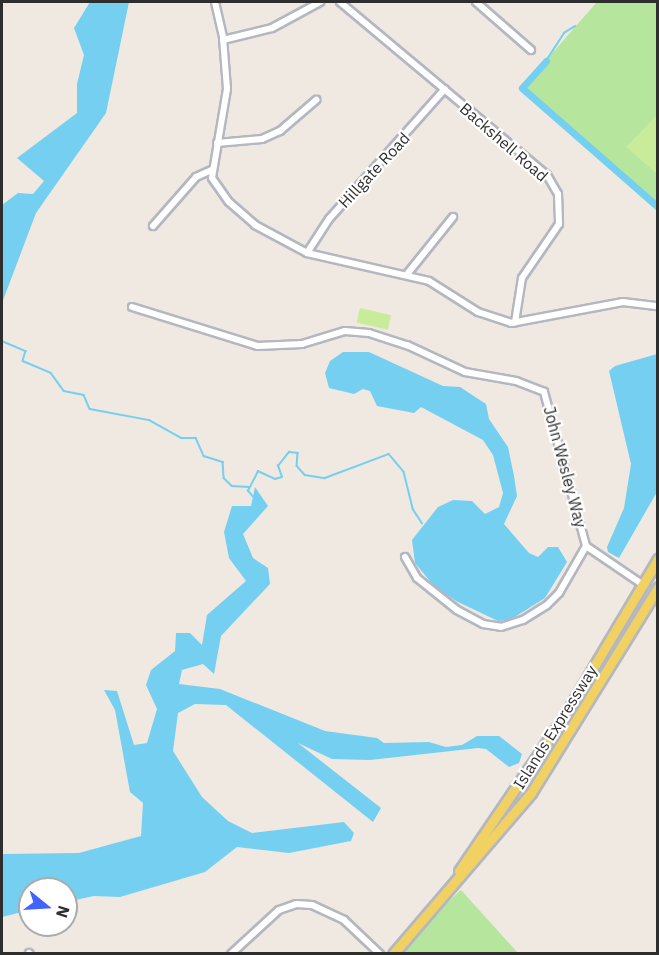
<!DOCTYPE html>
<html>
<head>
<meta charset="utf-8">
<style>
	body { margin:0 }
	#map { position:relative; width:659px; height:955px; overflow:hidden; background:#efe9e1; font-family:"IBM Plex Sans",sans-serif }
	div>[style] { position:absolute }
	.green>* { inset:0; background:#b6e59e }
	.pitch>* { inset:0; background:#c9ec9a; transform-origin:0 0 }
	.water>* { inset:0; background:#75cff0 }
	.stream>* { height:1.5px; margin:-0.75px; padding:0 0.75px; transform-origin:0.75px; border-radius:0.75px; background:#75cff0 }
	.canal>* { height:7px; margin:-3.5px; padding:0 3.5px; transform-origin:3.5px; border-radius:3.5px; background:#75cff0 }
	.roads { filter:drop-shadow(2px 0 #b4b7c1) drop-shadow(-2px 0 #b4b7c1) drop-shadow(0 2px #b4b7c1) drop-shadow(0 -2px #b4b7c1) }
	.minor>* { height:6px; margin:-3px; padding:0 3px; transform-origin:3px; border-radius:3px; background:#fff }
	.primary>* { height:9px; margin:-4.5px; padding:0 4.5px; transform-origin:4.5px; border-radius:4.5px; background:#f2d163 }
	span { translate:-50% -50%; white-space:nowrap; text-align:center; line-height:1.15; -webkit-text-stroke:4.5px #fff; paint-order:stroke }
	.street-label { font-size:16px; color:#2e2e2e }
	.frame { position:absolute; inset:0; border:3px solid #2e2e2e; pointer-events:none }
	.north { position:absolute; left:18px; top:877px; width:60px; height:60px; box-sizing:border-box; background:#fff; border:2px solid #ababab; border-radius:50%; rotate:108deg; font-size:16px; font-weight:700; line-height:24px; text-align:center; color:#2e2e2e }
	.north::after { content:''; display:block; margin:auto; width:21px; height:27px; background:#4264fb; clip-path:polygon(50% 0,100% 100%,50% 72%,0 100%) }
</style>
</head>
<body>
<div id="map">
	<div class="green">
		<i style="clip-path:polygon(597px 2px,657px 2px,657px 211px,520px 90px)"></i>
		<i style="clip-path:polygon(461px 890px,518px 953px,394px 954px,418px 929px)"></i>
	</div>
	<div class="pitch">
		<i style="clip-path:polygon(657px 115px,657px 174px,626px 147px)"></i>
		<i style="left:360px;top:308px;width:32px;height:15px;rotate:13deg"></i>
	</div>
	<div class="water">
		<i style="clip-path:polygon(90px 2px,129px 2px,106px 113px,36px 213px,2px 303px,2px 205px,18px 193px,33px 194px,44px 181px,17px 158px,77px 113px,77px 84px,84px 55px,74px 28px)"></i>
		<i style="clip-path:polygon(343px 352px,369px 352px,443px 386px,460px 387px,486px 404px,489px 419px,508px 447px,514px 476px,517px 496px,504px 524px,529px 553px,538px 557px,548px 547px,558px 547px,567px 562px,545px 598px,510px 620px,498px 621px,456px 601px,434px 586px,415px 563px,412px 540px,438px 507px,453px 500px,472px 501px,485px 514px,499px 507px,503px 493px,493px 455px,483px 440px,421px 407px,414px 413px,377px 406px,370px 391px,363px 389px,354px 394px,329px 388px,325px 373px,330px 361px)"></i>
		<i style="clip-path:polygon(657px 354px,657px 492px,619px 558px,608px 552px,607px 547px,624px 508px,631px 464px,609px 371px,615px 366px)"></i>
		<i style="clip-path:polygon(255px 487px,268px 506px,243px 534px,253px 558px,268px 568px,270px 584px,221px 636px,214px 674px,203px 664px,182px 670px,179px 684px,220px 689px,325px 731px,377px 738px,384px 743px,429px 742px,446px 747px,462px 745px,477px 736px,499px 736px,522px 754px,519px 763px,509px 767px,486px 749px,478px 748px,370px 760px,332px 759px,298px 743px,381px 808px,373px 822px,226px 705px,195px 704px,178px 713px,173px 751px,202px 797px,228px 821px,252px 833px,344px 822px,354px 833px,351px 841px,289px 853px,237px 847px,205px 872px,120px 897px,94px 896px,66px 902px,66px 889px,30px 889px,30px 910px,2px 917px,2px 854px,79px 853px,141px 836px,143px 803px,130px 792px,115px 710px,104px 690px,117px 691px,134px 745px,147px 743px,157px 709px,146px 685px,151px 670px,175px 651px,176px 633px,190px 633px,202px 645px,207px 615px,246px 581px,229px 558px,224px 532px,232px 506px,251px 506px)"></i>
	</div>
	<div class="stream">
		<i style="left:546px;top:61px;width:33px;rotate:-57deg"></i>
		<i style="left:564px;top:33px;width:13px;rotate:-32deg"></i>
		<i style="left:2px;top:341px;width:26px;rotate:23deg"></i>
		<i style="left:26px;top:351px;width:10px;rotate:107deg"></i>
		<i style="left:23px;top:361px;width:30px;rotate:23deg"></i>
		<i style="left:51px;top:373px;width:22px;rotate:54deg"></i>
		<i style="left:64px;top:391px;width:20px;rotate:11deg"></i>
		<i style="left:84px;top:395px;width:15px;rotate:67deg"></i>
		<i style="left:90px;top:409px;width:60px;rotate:10.6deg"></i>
		<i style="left:149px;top:420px;width:37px;rotate:29deg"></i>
		<i style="left:181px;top:438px;width:15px"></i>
		<i style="left:196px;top:438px;width:20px;rotate:66deg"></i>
		<i style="left:204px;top:456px;width:20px;rotate:18deg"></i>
		<i style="left:223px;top:462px;width:16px;rotate:86deg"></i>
		<i style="left:224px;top:478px;width:11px;rotate:45deg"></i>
		<i style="left:232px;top:486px;width:17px;rotate:3deg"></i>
		<i style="left:253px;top:497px;width:8px;rotate:-130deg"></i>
		<i style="left:248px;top:491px;width:22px;rotate:-63deg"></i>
		<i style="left:258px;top:471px;width:19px;rotate:25deg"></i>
		<i style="left:275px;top:479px;width:7px;rotate:-16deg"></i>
		<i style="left:282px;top:477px;width:12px;rotate:-110deg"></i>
		<i style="left:278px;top:466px;width:18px;rotate:-52deg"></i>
		<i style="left:289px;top:452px;width:9px;rotate:6deg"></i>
		<i style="left:298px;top:453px;width:13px;rotate:94deg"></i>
		<i style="left:297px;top:466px;width:12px;rotate:48deg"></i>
		<i style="left:305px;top:475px;width:20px;rotate:9deg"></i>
		<i style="left:325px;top:478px;width:68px;rotate:-20.6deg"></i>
		<i style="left:389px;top:454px;width:23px;rotate:50deg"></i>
		<i style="left:404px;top:472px;width:38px;rotate:76deg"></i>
		<i style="left:413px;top:509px;width:17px;rotate:57deg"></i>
	</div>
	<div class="canal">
		<i style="left:546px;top:61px;width:36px;rotate:132deg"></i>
		<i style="left:522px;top:88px;width:181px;rotate:41.2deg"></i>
	</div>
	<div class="roads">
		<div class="minor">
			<i style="left:215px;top:2px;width:37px;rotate:77deg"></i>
			<i style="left:223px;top:38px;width:51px;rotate:85.5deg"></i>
			<i style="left:227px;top:89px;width:90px;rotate:99.6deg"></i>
			<i style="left:212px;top:178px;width:29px;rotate:55deg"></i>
			<i style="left:229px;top:202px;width:35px;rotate:41deg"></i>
			<i style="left:255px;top:225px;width:59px;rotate:28.3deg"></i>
			<i style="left:307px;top:253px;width:125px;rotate:12.9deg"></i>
			<i style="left:429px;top:281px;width:58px;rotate:32.3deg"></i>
			<i style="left:478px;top:312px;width:35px;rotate:18deg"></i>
			<i style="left:511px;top:323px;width:114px;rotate:-10.6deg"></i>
			<i style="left:623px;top:302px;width:35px;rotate:7deg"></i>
			<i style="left:340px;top:2px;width:270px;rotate:39.9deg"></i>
			<i style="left:547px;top:175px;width:22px;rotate:60deg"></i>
			<i style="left:558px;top:194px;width:30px;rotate:88deg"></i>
			<i style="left:559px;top:224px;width:65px;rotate:124.4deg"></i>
			<i style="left:522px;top:278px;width:45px;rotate:99deg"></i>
			<i style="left:476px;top:2px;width:73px;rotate:41.1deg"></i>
			<i style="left:223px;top:40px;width:50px;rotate:-13.8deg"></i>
			<i style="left:272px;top:28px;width:55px;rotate:-28.4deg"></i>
			<i style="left:217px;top:143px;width:45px;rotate:-5.1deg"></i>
			<i style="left:262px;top:139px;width:20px;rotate:-24deg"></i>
			<i style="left:280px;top:131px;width:48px;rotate:-40.7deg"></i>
			<i style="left:153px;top:226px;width:65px;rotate:-48.7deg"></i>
			<i style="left:196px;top:177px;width:17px;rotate:-24deg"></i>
			<i style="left:307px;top:253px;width:40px;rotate:-57.1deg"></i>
			<i style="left:329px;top:219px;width:174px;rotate:-48.3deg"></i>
			<i style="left:408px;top:273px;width:72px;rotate:-51.2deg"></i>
			<i style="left:132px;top:307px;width:132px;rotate:17.2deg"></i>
			<i style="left:258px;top:346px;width:44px;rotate:-2.6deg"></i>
			<i style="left:302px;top:344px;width:45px;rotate:-16.8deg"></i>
			<i style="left:345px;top:331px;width:24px;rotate:5deg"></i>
			<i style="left:369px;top:333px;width:40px;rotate:18deg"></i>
			<i style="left:407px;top:345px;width:64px;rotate:25deg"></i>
			<i style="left:465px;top:372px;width:52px;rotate:10deg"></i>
			<i style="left:516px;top:381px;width:30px;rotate:21deg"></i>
			<i style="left:544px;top:392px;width:160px;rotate:74.7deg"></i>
			<i style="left:586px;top:546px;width:68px;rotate:34.2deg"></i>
			<i style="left:405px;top:557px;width:24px;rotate:60deg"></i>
			<i style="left:417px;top:578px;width:51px;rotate:38.7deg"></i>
			<i style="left:457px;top:610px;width:30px;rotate:28deg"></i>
			<i style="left:483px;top:624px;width:18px;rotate:9deg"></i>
			<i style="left:501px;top:627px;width:23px;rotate:-18deg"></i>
			<i style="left:523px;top:620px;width:28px;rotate:-32deg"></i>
			<i style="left:547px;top:605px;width:17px;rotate:-45deg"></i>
			<i style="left:559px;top:593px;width:54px;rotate:-60.1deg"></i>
			<i style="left:29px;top:953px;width:1px;rotate:45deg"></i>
			<i style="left:231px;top:954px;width:65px;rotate:-42.5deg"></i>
			<i style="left:279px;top:910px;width:18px;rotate:-19deg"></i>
			<i style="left:296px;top:904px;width:16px;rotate:4deg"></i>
			<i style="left:312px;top:905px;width:35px;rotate:25deg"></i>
			<i style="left:344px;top:920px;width:50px;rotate:43.4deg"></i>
		</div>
		<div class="primary">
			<i style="left:459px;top:871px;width:189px;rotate:-55.8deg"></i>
			<i style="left:565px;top:715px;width:182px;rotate:-59.2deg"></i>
			<i style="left:393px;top:954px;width:212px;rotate:-49.4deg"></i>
			<i style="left:531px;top:793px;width:242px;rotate:-58.3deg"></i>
		</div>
	</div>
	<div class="street-label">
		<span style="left:504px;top:142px;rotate:41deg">Backshell Road</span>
		<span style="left:374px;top:170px;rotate:-47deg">Hillgate Road</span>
		<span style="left:565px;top:467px;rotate:75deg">John Wesley Way</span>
		<span style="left:555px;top:727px;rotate:-58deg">Islands Expressway</span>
	</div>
	<div class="frame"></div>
	<div class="north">N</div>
</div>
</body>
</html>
